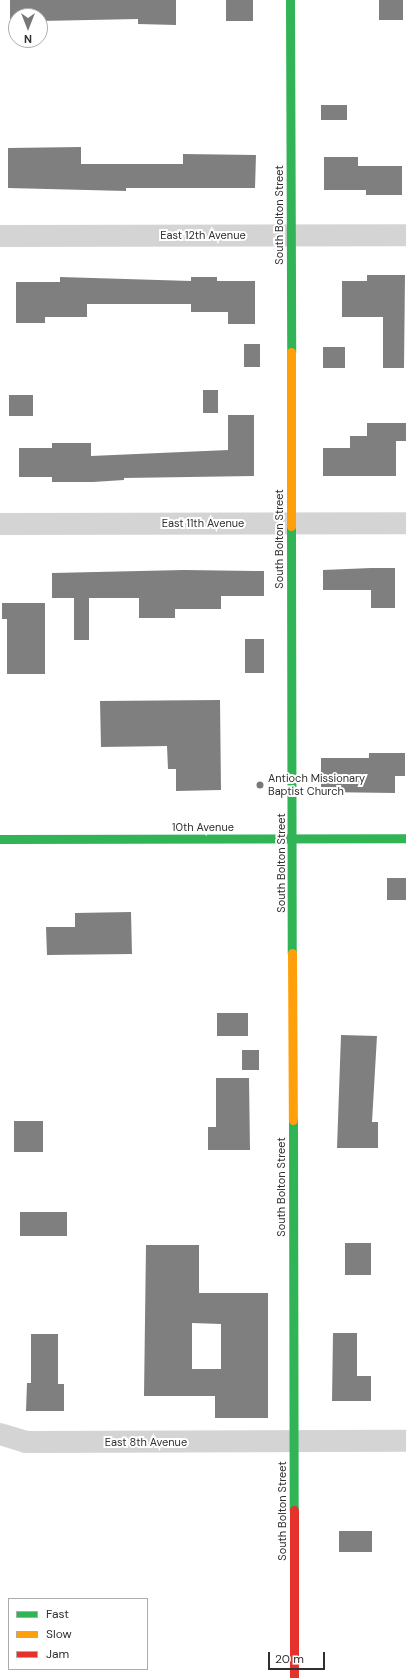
<!DOCTYPE html>
<html>
<head>
<meta charset="utf-8">
<style>
	body { margin:0 }
	#map { position:relative; width:406px; height:1678px; overflow:hidden; background:#fff; font-family:"DM Sans",sans-serif }
	div>[style] { position:absolute }
	.building>* { inset:0; background:#7f7f7f; transform-origin:0 0 }
	.street>* { height:22px; margin:-11px; padding:0 11px; transform-origin:11px; border-radius:11px; background:#d4d4d4 }
	.fast>* { height:9px; margin:-4.5px; padding:0 4.5px; transform-origin:4.5px; border-radius:4.5px; background:#30b455 }
	.slow>* { height:9px; margin:-4.5px; padding:0 4.5px; transform-origin:4.5px; border-radius:4.5px; background:#ff9f0a }
	.jam>* { height:9px; margin:-4.5px; padding:0 4.5px; transform-origin:4.5px; border-radius:4.5px; background:#e5322d }
	.dots>* { width:11px; height:11px; translate:-50% -50%; box-sizing:border-box; border:2px solid #fff; border-radius:50% }
	span { translate:-50% -50%; white-space:nowrap; text-align:center; line-height:1.15; -webkit-text-stroke:4px #fff; paint-order:stroke }
	.street-label { font-size:11px; color:#303030 }
	.poi-label { font-size:11px; color:#303030 }
	.left { translate:0 -50%; text-align:left }
	.legend { position:absolute; left:8px; top:1598px; width:140px; height:72px; box-sizing:border-box; background:#fff; border:1px solid #acacac; margin:0; padding:5px 7px; list-style:none; font-size:12px; color:#303030 }
	.legend li { display:flex; align-items:center; gap:8px; height:20px }
	.legend b { width:20px; border:1px solid #acacac }
	.north { position:absolute; left:8px; top:8px; width:40px; height:40px; box-sizing:border-box; background:#fff; border:1px solid #acacac; border-radius:50%; rotate:180deg; font-size:11px; font-weight:700; line-height:16px; text-align:center; color:#303030 }
	.north::after { content:''; display:block; margin:auto; width:14px; height:18px; background:#787878; clip-path:polygon(50% 0,100% 100%,50% 72%,0 100%) }
	.scale { position:absolute; left:268px; top:1652px; width:57px; height:18px; box-sizing:border-box; border:2px solid #303030; border-top:0; padding-left:5px; font-size:12px; line-height:14px; white-space:nowrap; color:#303030; -webkit-text-stroke:3px #fff; paint-order:stroke }
</style>
</head>
<body>
<div id="map">
	<div class="building">
		<i style="clip-path:polygon(10px 0,176px 0,176px 25px,138px 24px,138px 19px,40px 21px,40px 16px,16px 16px,16px 21px,10px 21px)"></i>
		<i style="left:226px;top:0;width:27px;height:21px"></i>
		<i style="left:379px;top:0;width:24px;height:20px"></i>
		<i style="left:321px;top:105px;width:26px;height:15px"></i>
		<i style="clip-path:polygon(81px 147px,81px 164px,183px 164px,183px 154px,256px 155px,255px 188px,126px 188px,126px 191px,8px 188px,8px 148px)"></i>
		<i style="clip-path:polygon(324px 157px,358px 157px,358px 166px,402px 166px,402px 195px,366px 195px,366px 190px,324px 190px)"></i>
		<i style="clip-path:polygon(367px 275px,405px 275px,404px 368px,383px 368px,383px 317px,342px 317px,342px 281px,367px 281px)"></i>
		<i style="clip-path:polygon(60px 277px,191px 281px,191px 277px,217px 277px,217px 281px,255px 281px,255px 324px,228px 324px,228px 312px,191px 312px,191px 304px,87px 304px,87px 317px,45px 317px,45px 323px,16px 323px,16px 282px,60px 282px)"></i>
		<i style="left:244px;top:344px;width:16px;height:23px"></i>
		<i style="left:323px;top:347px;width:22px;height:21px"></i>
		<i style="left:203px;top:390px;width:15px;height:23px"></i>
		<i style="left:9px;top:395px;width:24px;height:21px"></i>
		<i style="clip-path:polygon(228px 415px,254px 415px,254px 476px,124px 478px,124px 480px,93px 482px,52px 482px,52px 477px,19px 477px,19px 448px,52px 448px,52px 443px,91px 443px,91px 456px,228px 450px)"></i>
		<i style="clip-path:polygon(367px 423px,406px 423px,406px 441px,396px 441px,396px 476px,323px 476px,323px 448px,350px 448px,350px 436px,367px 436px)"></i>
		<i style="clip-path:polygon(371px 568px,395px 568px,395px 608px,371px 608px,371px 590px,323px 590px,323px 570px)"></i>
		<i style="clip-path:polygon(184px 570px,264px 571px,264px 596px,221px 596px,221px 609px,175px 609px,175px 618px,139px 618px,139px 598px,89px 598px,89px 640px,74px 640px,74px 598px,52px 598px,52px 573px)"></i>
		<i style="clip-path:polygon(2px 603px,45px 603px,45px 674px,7px 674px,7px 619px,2px 619px)"></i>
		<i style="left:245px;top:639px;width:19px;height:34px"></i>
		<i style="clip-path:polygon(220px 700px,221px 790px,176px 791px,176px 769px,168px 769px,167px 746px,101px 747px,100px 701px)"></i>
		<i style="clip-path:polygon(369px 753px,405px 753px,405px 776px,395px 776px,395px 793px,321px 792px,321px 758px,369px 758px)"></i>
		<i style="left:387px;top:878px;width:19px;height:22px"></i>
		<i style="clip-path:polygon(131px 912px,132px 954px,47px 955px,46px 927px,75px 927px,75px 913px)"></i>
		<i style="left:217px;top:1013px;width:31px;height:23px"></i>
		<i style="clip-path:polygon(341px 1035px,377px 1036px,372px 1122px,378px 1122px,378px 1148px,337px 1148px)"></i>
		<i style="left:242px;top:1050px;width:17px;height:20px"></i>
		<i style="clip-path:polygon(216px 1078px,249px 1078px,250px 1150px,208px 1150px,208px 1127px,216px 1127px)"></i>
		<i style="left:14px;top:1121px;width:29px;height:31px"></i>
		<i style="left:20px;top:1212px;width:47px;height:24px"></i>
		<i style="left:345px;top:1243px;width:26px;height:32px"></i>
		<i style="clip-path:polygon(evenodd,146px 1245px,199px 1245px,199px 1293px,268px 1293px,268px 1418px,215px 1418px,215px 1396px,144px 1396px,146px 1245px,192px 1323px,221px 1324px,221px 1369px,192px 1369px,192px 1323px)"></i>
		<i style="clip-path:polygon(333px 1333px,357px 1333px,357px 1376px,371px 1376px,371px 1401px,332px 1401px)"></i>
		<i style="clip-path:polygon(31px 1334px,58px 1334px,58px 1384px,64px 1384px,64px 1411px,26px 1411px,27px 1383px,31px 1383px)"></i>
		<i style="left:339px;top:1531px;width:33px;height:21px"></i>
	</div>
	<div class="street">
		<i style="left:0;top:236px;width:406px;rotate:-0.1deg"></i>
		<i style="left:0;top:524px;width:406px;rotate:-0.1deg"></i>
		<i style="left:0;top:1434px;width:27px;rotate:17deg"></i>
		<i style="left:26px;top:1442px;width:380px;rotate:-0.2deg"></i>
	</div>
	<div class="fast">
		<i style="left:290px;top:0;width:352px;rotate:89.8deg"></i>
		<i style="left:291px;top:526px;width:427px;rotate:89.9deg"></i>
		<i style="left:0;top:839px;width:406px;rotate:-0.1deg"></i>
		<i style="left:293px;top:1120px;width:390px;rotate:89.9deg"></i>
	</div>
	<div class="slow">
		<i style="left:291px;top:352px;width:174px;rotate:90deg"></i>
		<i style="left:292px;top:953px;width:167px;rotate:89.7deg"></i>
	</div>
	<div class="jam">
		<i style="left:294px;top:1510px;width:168px;rotate:90deg"></i>
	</div>
	<div class="dots">
		<i style="left:260px;top:785px;background:#787878"></i>
	</div>
	<div class="street-label">
		<span style="left:279px;top:215px;rotate:-90deg">South Bolton Street</span>
		<span style="left:203px;top:235px">East 12th Avenue</span>
		<span style="left:203px;top:523px">East 11th Avenue</span>
		<span style="left:279px;top:539px;rotate:-90deg">South Bolton Street</span>
		<span style="left:203px;top:827px">10th Avenue</span>
		<span style="left:281px;top:863px;rotate:-90deg">South Bolton Street</span>
		<span style="left:281px;top:1187px;rotate:-90deg">South Bolton Street</span>
		<span style="left:146px;top:1442px">East 8th Avenue</span>
		<span style="left:282px;top:1511px;rotate:-90deg">South Bolton Street</span>
	</div>
	<div class="poi-label">
		<span class="left" style="left:268px;top:785px">Antioch Missionary<br>Baptist Church</span>
	</div>
	<ul class="legend">
	<li><b style="height:5px;background:#30b455"></b>Fast</li>
	<li><b style="height:5px;background:#ff9f0a"></b>Slow</li>
	<li><b style="height:5px;background:#e5322d"></b>Jam</li>
	</ul>
	<div class="north">N</div>
	<div class="scale">20 m</div>
</div>
</body>
</html>
